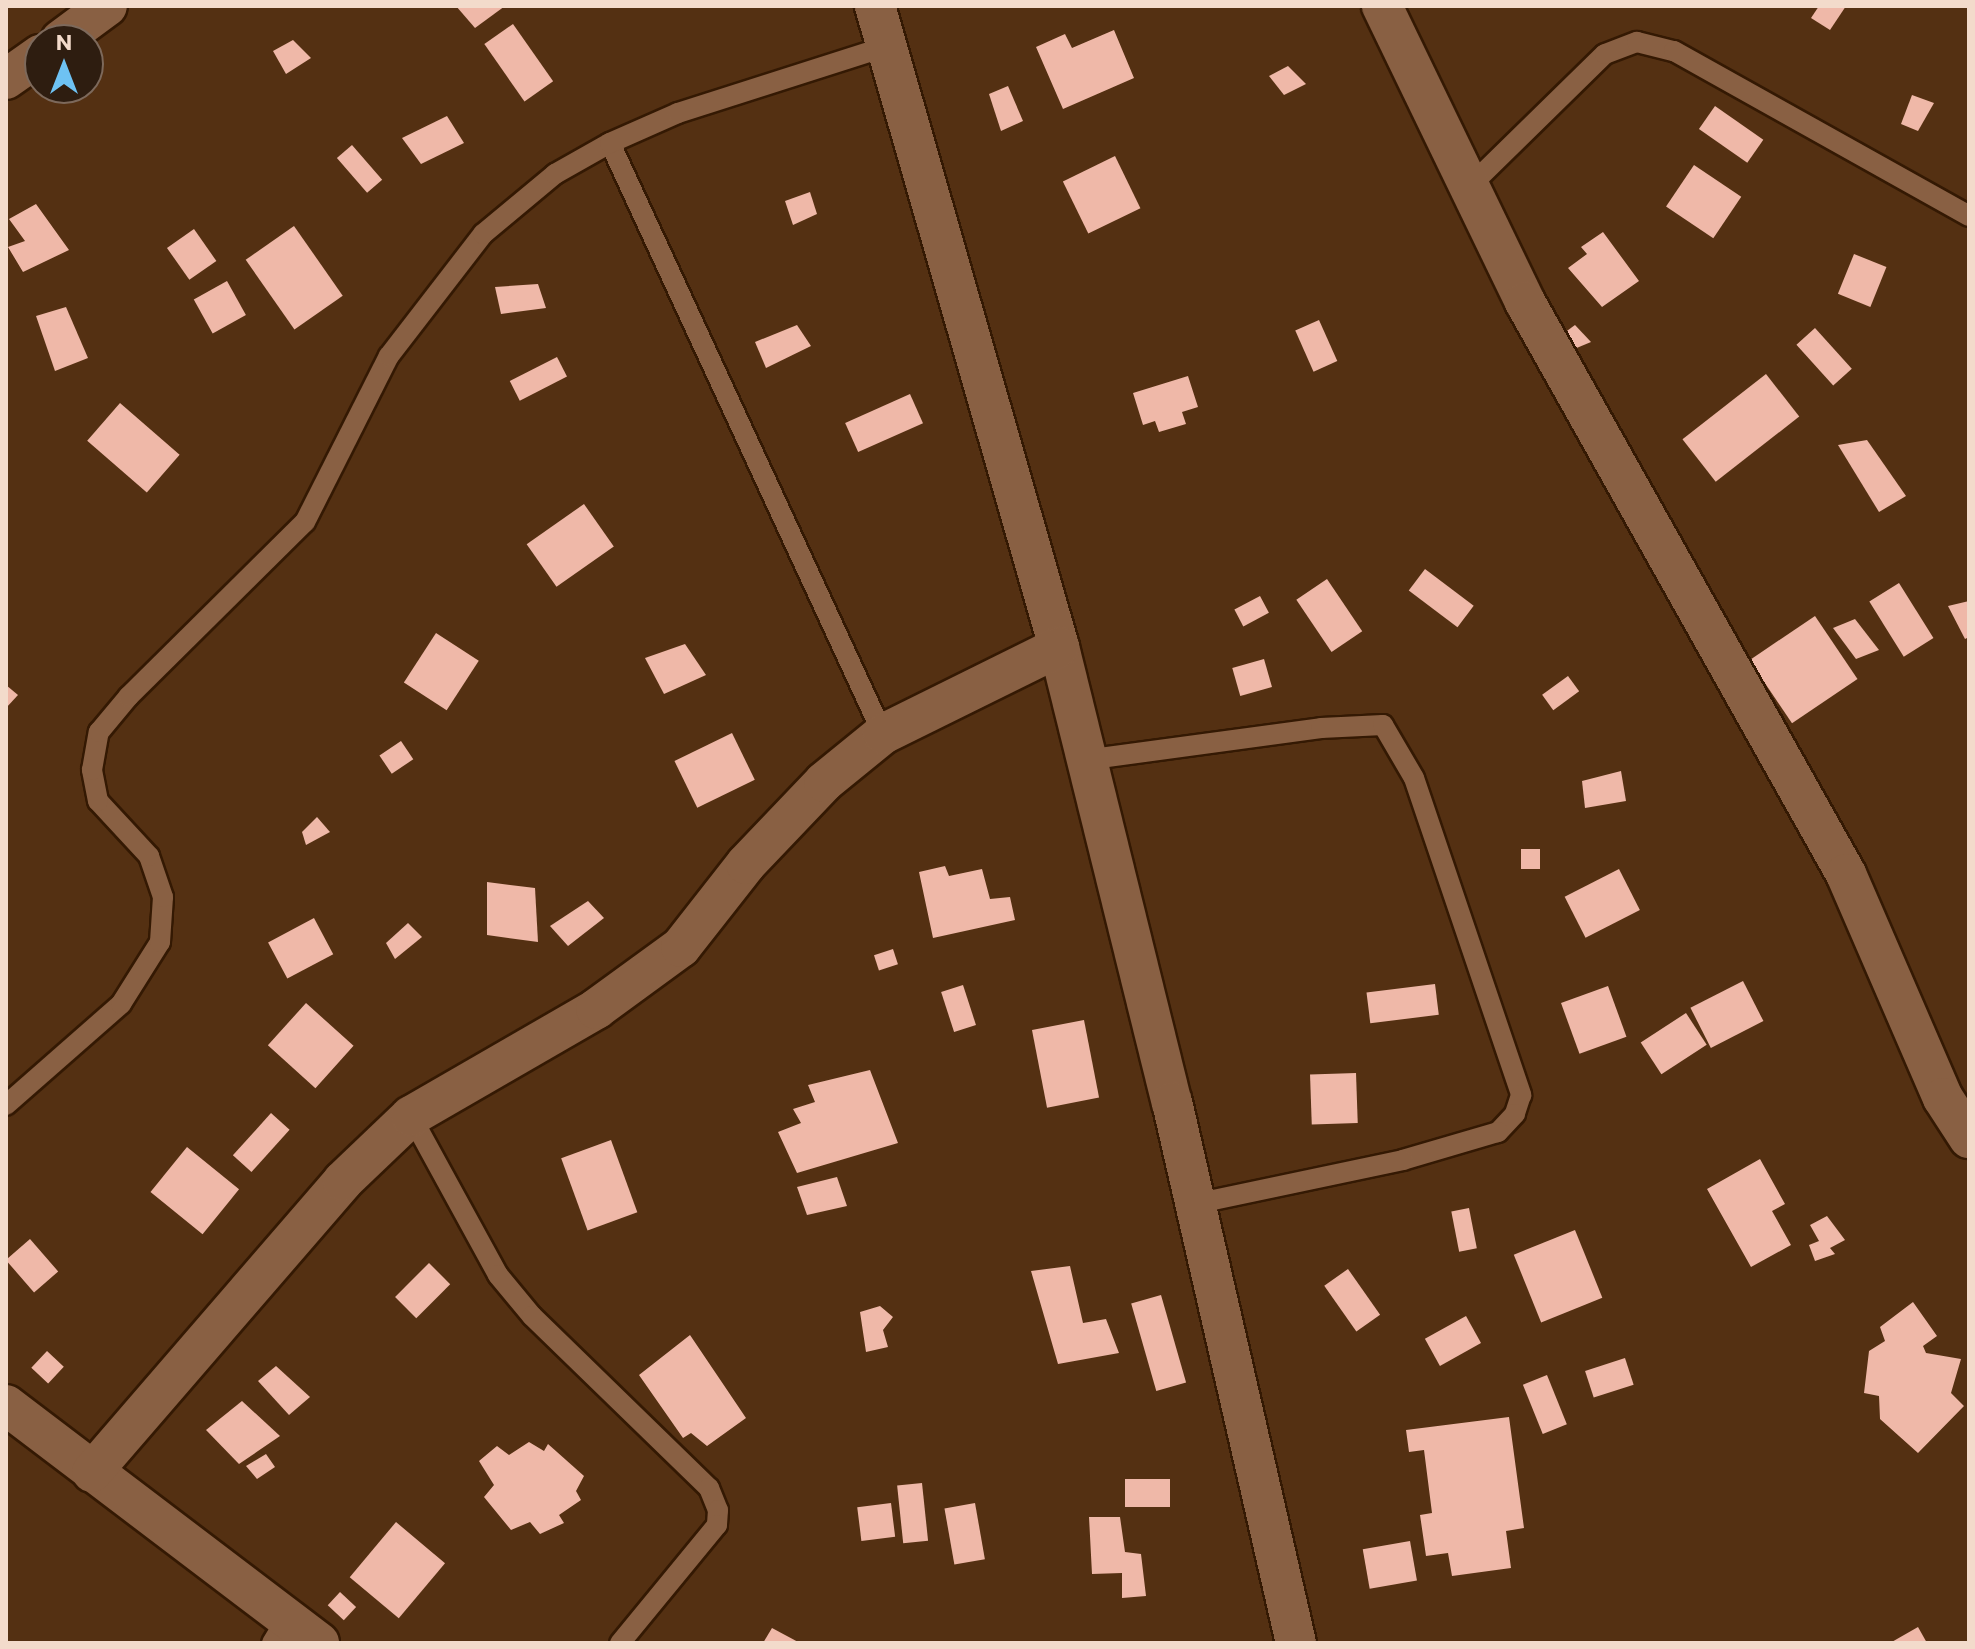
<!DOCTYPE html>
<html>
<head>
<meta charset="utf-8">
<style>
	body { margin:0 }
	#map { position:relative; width:1975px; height:1649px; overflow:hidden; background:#543012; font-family:Commissioner,sans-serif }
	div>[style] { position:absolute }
	.building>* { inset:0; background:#efb8a8; transform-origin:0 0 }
	.roads { filter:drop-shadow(2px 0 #341903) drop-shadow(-2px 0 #341903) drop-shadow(0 2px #341903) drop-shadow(0 -2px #341903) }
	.service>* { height:20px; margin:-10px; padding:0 10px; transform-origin:10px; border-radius:10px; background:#896043 }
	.minor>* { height:40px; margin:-20px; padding:0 20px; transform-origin:20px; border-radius:20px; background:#896043 }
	span { translate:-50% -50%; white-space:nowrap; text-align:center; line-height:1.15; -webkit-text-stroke:8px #2e1d10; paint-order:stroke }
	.frame { position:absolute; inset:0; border:8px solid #f3dbcb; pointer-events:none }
	.north { position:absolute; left:24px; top:24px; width:80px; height:80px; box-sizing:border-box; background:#2e1d10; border:2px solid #7d695b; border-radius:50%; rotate:0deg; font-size:22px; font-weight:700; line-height:32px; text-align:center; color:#f3dbcb }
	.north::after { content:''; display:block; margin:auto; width:28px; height:36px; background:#6ec2f3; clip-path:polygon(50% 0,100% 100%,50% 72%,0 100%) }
</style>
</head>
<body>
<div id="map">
	<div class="building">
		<i style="clip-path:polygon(456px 6px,505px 6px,475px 28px)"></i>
		<i style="clip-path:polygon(1819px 6px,1846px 6px,1830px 30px,1811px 18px)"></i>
		<i style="left:513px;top:24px;width:70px;height:35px;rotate:55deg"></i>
		<i style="clip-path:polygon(1114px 30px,1134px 78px,1063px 109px,1036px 47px,1065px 34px,1072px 48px)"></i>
		<i style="clip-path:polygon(293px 40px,311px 58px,286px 74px,273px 51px)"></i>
		<i style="clip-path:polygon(1288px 66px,1306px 84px,1284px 95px,1269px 76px)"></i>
		<i style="clip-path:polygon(1008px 86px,1023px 121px,1001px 131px,989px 94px)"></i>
		<i style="clip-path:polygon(1912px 95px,1934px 103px,1918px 131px,1901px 124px)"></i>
		<i style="left:1715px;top:106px;width:59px;height:28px;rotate:35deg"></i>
		<i style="clip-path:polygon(447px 116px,464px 143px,421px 164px,402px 138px)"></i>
		<i style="left:352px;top:145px;width:46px;height:20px;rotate:49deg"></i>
		<i style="left:1115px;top:156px;width:58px;height:58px;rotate:64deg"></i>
		<i style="left:1694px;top:165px;width:57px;height:50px;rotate:34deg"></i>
		<i style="clip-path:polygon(810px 192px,817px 214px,793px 225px,785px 201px)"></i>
		<i style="clip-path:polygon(36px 204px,69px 250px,23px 272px,8px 247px,25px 241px,9px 219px)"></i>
		<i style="left:294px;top:226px;width:85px;height:59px;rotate:55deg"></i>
		<i style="left:194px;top:229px;width:39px;height:33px;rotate:55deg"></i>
		<i style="clip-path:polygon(1603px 232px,1639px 281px,1602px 307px,1568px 268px,1587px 254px,1581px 247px)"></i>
		<i style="left:1854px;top:254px;width:35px;height:43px;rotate:22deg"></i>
		<i style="left:227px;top:281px;width:39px;height:38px;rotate:61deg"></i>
		<i style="clip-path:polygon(538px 284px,546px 308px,501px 314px,495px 287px)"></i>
		<i style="clip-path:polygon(66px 307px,88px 358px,55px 371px,36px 316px)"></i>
		<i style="left:1319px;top:320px;width:45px;height:26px;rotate:66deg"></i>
		<i style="clip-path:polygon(797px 325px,811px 346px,766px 368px,755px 342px)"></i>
		<i style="clip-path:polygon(1575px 325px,1591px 342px,1567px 352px,1560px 336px)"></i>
		<i style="left:1815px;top:328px;width:55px;height:25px;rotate:48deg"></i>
		<i style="left:557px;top:357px;width:22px;height:53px;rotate:63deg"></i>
		<i style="left:1766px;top:374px;width:54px;height:106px;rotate:52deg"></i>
		<i style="clip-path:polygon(1188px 376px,1198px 407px,1182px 412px,1186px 424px,1159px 432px,1155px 421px,1143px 425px,1133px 393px)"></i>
		<i style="left:910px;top:394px;width:32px;height:71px;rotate:66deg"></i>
		<i style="left:120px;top:403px;width:79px;height:50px;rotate:41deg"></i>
		<i style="clip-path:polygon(1867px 440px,1906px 496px,1879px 512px,1838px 445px)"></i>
		<i style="left:584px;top:504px;width:52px;height:70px;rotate:55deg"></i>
		<i style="left:1425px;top:569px;width:61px;height:27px;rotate:37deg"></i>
		<i style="left:1327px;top:579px;width:63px;height:37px;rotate:56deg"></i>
		<i style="left:1899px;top:583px;width:65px;height:35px;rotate:58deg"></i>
		<i style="left:1260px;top:596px;width:19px;height:29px;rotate:62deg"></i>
		<i style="clip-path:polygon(1969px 601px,1969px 637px,1965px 639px,1948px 606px)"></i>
		<i style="left:1815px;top:616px;width:76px;height:79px;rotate:56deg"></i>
		<i style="clip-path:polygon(1855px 619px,1879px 650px,1856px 659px,1833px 628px)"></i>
		<i style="left:436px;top:633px;width:51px;height:59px;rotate:33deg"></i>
		<i style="clip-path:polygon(685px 644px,706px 675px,664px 694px,645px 658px)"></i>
		<i style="left:1264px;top:659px;width:29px;height:33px;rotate:74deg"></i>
		<i style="left:1568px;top:676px;width:19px;height:32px;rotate:54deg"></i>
		<i style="clip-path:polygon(6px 685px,18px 695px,6px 708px)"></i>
		<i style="left:732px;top:733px;width:52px;height:64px;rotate:64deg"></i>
		<i style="left:401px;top:741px;width:22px;height:26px;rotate:56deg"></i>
		<i style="clip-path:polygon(1621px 771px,1626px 801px,1585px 808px,1582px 781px)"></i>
		<i style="clip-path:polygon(317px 817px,330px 832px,306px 845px,302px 832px)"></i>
		<i style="left:1540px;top:849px;width:20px;height:19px;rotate:90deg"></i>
		<i style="clip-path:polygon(945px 866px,949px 876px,982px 869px,990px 899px,1010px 897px,1015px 920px,933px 938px,919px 872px)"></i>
		<i style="left:1619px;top:869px;width:46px;height:61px;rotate:63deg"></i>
		<i style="clip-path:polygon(487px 882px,535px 888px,538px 942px,487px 935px)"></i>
		<i style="clip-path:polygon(588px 901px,604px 918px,568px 946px,550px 926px)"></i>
		<i style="left:314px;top:918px;width:41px;height:52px;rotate:62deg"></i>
		<i style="clip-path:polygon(408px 923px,422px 937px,395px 959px,386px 943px)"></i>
		<i style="left:893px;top:949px;width:16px;height:20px;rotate:72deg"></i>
		<i style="left:1743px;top:981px;width:45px;height:59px;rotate:63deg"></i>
		<i style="left:1435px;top:984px;width:31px;height:69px;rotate:83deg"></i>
		<i style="left:963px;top:985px;width:42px;height:23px;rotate:72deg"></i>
		<i style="left:1608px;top:986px;width:54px;height:50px;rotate:70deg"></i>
		<i style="left:306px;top:1003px;width:64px;height:57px;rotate:42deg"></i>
		<i style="left:1686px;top:1013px;width:38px;height:54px;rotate:57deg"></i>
		<i style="left:1084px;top:1020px;width:79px;height:53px;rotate:79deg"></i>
		<i style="clip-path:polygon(870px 1070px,898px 1143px,797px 1173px,778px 1132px,801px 1123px,793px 1109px,815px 1102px,808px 1085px)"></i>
		<i style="left:1356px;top:1073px;width:50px;height:46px;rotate:88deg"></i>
		<i style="left:271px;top:1113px;width:25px;height:57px;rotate:42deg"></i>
		<i style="left:611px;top:1140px;width:77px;height:53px;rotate:70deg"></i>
		<i style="left:187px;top:1147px;width:67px;height:58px;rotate:39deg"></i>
		<i style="clip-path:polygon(1760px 1159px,1785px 1204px,1772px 1211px,1791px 1245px,1751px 1267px,1707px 1189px)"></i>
		<i style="clip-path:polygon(837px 1177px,847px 1206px,807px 1215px,797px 1187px)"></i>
		<i style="left:1469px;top:1208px;width:41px;height:18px;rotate:79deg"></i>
		<i style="clip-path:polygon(1827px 1216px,1845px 1240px,1830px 1248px,1835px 1254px,1815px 1261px,1809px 1245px,1819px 1241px,1810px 1225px)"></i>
		<i style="left:1575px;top:1230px;width:73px;height:66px;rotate:68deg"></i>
		<i style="left:30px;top:1239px;width:43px;height:32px;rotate:49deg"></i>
		<i style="left:429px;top:1263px;width:30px;height:48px;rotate:45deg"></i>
		<i style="clip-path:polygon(1070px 1266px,1083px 1323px,1106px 1319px,1119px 1353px,1058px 1364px,1031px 1271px)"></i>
		<i style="left:1348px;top:1269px;width:56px;height:29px;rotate:55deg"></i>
		<i style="left:1161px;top:1295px;width:91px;height:31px;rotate:74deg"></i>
		<i style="clip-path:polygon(1913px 1302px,1937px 1336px,1923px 1346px,1926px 1353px,1961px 1359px,1951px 1393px,1964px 1406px,1918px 1453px,1880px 1419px,1879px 1396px,1864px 1393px,1869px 1351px,1885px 1341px,1880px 1327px)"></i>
		<i style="clip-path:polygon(880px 1306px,893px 1317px,883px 1330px,888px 1347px,866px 1352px,860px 1312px)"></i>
		<i style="left:1466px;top:1316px;width:31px;height:47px;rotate:61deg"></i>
		<i style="clip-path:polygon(690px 1335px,746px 1418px,707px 1446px,691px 1433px,683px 1438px,639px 1375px)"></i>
		<i style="left:47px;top:1351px;width:23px;height:23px;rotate:43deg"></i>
		<i style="left:1625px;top:1358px;width:28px;height:42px;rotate:72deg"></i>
		<i style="clip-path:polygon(276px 1366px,310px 1397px,289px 1415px,258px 1381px)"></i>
		<i style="left:1547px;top:1375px;width:53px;height:26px;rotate:68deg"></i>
		<i style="clip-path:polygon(242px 1401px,280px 1436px,239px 1464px,206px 1430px)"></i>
		<i style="clip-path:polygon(1509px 1417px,1524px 1528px,1506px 1531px,1511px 1568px,1452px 1576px,1448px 1553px,1426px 1556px,1420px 1515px,1432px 1513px,1424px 1450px,1409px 1452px,1406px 1430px)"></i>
		<i style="clip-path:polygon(529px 1442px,544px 1451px,548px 1444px,584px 1476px,576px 1491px,581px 1500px,559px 1515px,564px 1523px,540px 1534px,530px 1522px,511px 1530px,484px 1497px,494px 1485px,479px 1461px,497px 1446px,509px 1455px)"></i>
		<i style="clip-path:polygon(266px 1454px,275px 1467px,257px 1479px,246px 1466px)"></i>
		<i style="left:1125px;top:1479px;width:45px;height:28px"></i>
		<i style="left:922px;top:1483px;width:58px;height:25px;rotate:84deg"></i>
		<i style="left:891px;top:1503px;width:34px;height:34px;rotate:83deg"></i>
		<i style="left:975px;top:1503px;width:57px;height:31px;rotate:80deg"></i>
		<i style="clip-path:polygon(1089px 1517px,1120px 1517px,1125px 1552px,1141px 1554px,1146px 1596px,1122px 1598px,1122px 1573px,1092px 1574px)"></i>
		<i style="left:396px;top:1522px;width:64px;height:72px;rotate:40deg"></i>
		<i style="left:1410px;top:1541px;width:40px;height:48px;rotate:80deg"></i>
		<i style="left:340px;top:1592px;width:22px;height:18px;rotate:43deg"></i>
		<i style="clip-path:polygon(1918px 1627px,1927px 1643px,1890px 1643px)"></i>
		<i style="clip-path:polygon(772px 1628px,800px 1643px,763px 1643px)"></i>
	</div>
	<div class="roads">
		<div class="service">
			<i style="left:610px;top:143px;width:651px;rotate:65.21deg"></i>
			<i style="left:1471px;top:185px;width:187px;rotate:-44.4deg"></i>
			<i style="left:1605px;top:54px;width:34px;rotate:-21deg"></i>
			<i style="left:1637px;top:42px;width:38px;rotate:14deg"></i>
			<i style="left:1674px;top:51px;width:338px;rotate:29.2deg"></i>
			<i style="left:1085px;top:760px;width:238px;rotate:-7.7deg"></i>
			<i style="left:1321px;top:728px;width:62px;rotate:-2.8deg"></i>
			<i style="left:1383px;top:725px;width:61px;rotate:59.7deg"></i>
			<i style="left:1414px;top:778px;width:335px;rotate:71.3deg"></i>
			<i style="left:1521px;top:1095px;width:20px;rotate:108deg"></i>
			<i style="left:1515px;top:1114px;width:25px;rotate:133deg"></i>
			<i style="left:1498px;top:1132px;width:99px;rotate:163.6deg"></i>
			<i style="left:1403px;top:1160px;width:213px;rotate:168.1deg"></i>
			<i style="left:6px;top:1105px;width:153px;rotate:-41.3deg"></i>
			<i style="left:121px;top:1004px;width:73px;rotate:-57.8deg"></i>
			<i style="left:160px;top:942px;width:45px;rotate:-86.2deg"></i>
			<i style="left:163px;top:897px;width:43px;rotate:-108.9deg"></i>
			<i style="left:149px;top:856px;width:75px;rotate:-132.8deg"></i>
			<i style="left:98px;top:801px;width:32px;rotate:-101deg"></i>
			<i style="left:92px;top:770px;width:39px;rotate:-80deg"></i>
			<i style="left:99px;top:732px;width:47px;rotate:-50.2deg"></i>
			<i style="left:129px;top:696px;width:247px;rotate:-44.7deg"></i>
			<i style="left:305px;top:522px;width:186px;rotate:-63.2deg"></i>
			<i style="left:389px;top:356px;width:154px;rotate:-52.4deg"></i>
			<i style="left:483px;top:234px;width:94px;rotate:-39.8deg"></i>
			<i style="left:555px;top:174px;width:63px;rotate:-29.4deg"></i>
			<i style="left:610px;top:143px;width:74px;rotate:-23.8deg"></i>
			<i style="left:678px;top:113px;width:220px;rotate:-17.7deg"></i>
			<i style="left:411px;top:1116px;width:181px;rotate:61.3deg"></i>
			<i style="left:498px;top:1275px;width:53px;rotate:50.3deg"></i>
			<i style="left:532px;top:1316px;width:247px;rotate:44.2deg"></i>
			<i style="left:709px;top:1488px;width:24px;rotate:68deg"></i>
			<i style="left:718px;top:1510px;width:15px;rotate:94deg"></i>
			<i style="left:717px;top:1525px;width:153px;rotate:129.4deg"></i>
			<i style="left:272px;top:1643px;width:27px;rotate:-59deg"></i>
		</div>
		<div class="minor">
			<i style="left:875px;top:6px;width:667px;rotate:73.98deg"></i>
			<i style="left:1059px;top:647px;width:469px;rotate:76.1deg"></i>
			<i style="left:1172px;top:1102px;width:555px;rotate:77.09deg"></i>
			<i style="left:1382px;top:6px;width:329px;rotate:64.2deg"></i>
			<i style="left:1525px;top:302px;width:656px;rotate:60.7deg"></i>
			<i style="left:1846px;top:874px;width:244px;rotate:66.6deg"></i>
			<i style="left:1943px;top:1098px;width:48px;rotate:57deg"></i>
			<i style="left:61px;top:40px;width:57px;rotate:-36.5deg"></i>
			<i style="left:6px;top:79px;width:42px;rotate:-35.2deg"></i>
			<i style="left:6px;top:1405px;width:393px;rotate:37.2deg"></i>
			<i style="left:92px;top:1472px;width:384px;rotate:-49.2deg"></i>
			<i style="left:343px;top:1181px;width:94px;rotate:-43.7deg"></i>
			<i style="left:411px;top:1116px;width:214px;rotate:-30deg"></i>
			<i style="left:596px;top:1009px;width:105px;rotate:-36.1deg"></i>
			<i style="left:681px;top:947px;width:105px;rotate:-51.9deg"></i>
			<i style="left:746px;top:864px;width:113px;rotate:-46.4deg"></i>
			<i style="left:824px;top:782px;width:76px;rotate:-39.1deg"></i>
			<i style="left:883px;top:734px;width:196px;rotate:-26.3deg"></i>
		</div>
	</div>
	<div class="frame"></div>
	<div class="north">N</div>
</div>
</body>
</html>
